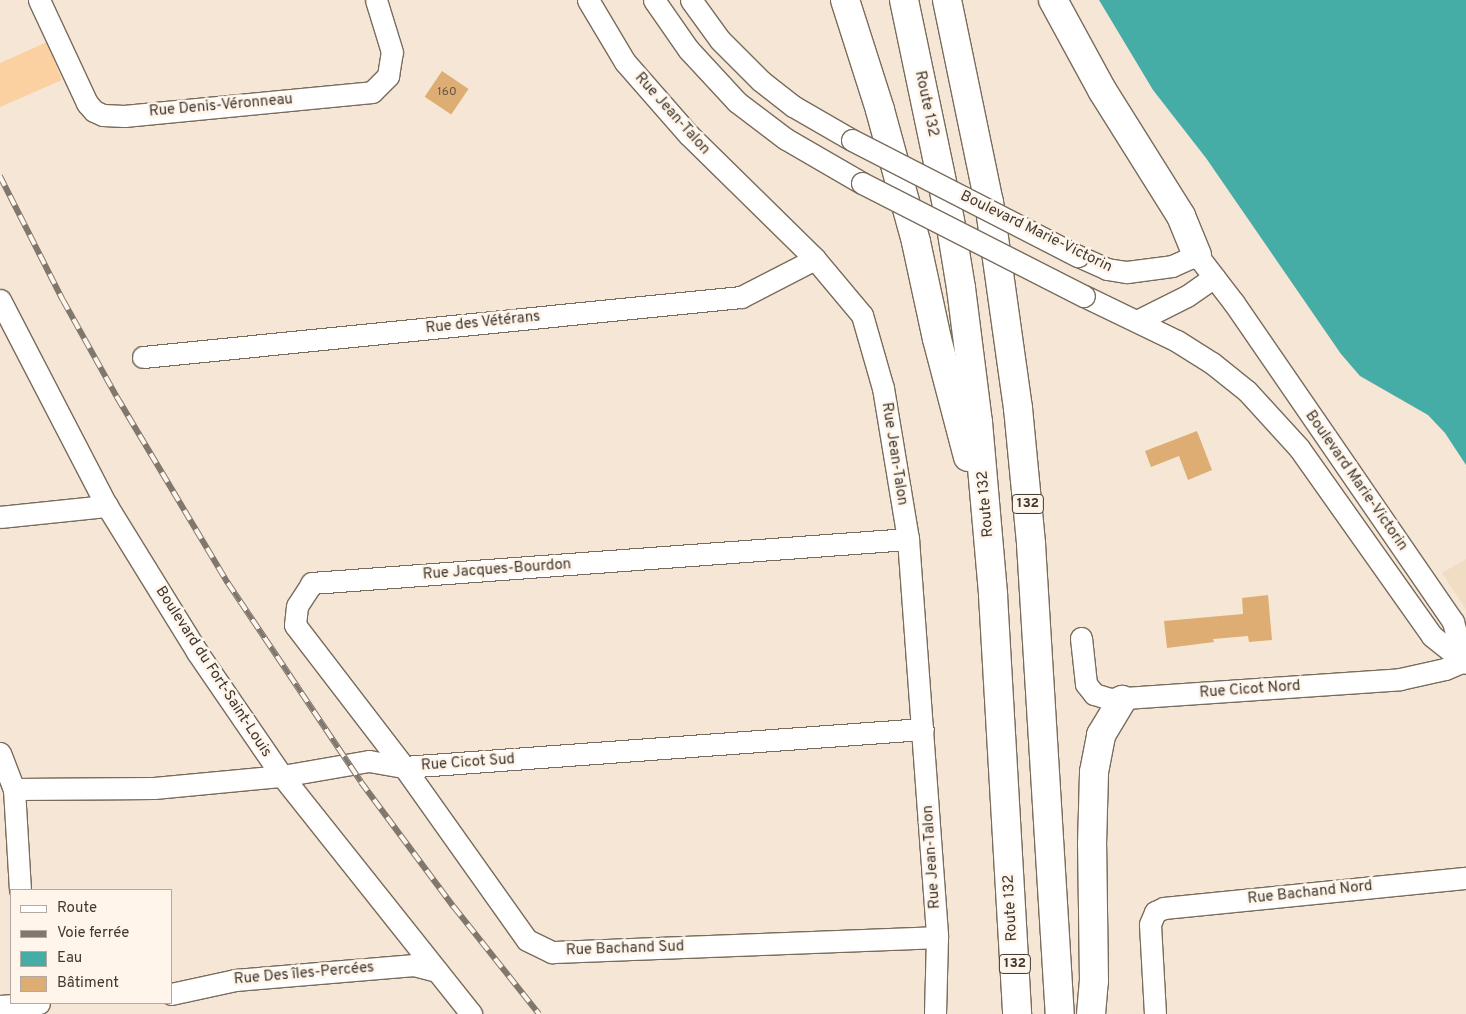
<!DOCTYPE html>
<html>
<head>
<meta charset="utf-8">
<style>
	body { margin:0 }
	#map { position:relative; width:1466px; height:1014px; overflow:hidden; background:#f6e6d5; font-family:Overpass,sans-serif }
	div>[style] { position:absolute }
	.built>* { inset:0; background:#f1dcc4 }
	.green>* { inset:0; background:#fcd1a1 }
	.water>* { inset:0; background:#46aca6 }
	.building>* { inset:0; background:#dead73; transform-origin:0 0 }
	.roads { filter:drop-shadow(1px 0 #796c5c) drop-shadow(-1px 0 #796c5c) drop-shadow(0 1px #796c5c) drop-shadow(0 -1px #796c5c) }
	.minor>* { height:21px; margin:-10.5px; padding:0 10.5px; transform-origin:10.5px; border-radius:10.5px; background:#fff }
	.highway>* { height:28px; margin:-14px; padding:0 14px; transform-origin:14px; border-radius:14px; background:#fff }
	.rail>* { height:5.5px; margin-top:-2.75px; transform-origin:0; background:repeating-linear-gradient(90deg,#fff5ea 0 11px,#81786d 0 22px); box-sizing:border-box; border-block:1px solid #81786d }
	.bridges { filter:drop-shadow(1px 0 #796c5c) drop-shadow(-1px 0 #796c5c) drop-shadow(0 1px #796c5c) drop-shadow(0 -1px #796c5c) }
	.minor-bridge>* { height:21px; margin:-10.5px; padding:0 10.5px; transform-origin:10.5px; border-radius:10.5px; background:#fff }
	span { translate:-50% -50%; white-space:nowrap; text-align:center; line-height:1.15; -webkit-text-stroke:5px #fff5ea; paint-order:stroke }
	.number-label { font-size:12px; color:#675642 }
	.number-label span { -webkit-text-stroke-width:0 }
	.shield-label span { padding:1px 4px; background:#fff5ea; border:1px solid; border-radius:4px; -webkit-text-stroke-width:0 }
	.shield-label { font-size:14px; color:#3f3932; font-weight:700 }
	.street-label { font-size:15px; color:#3f3932 }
	.legend { position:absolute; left:10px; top:889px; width:162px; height:115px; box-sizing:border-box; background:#fff5ea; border:1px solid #b2aaa0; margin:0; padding:6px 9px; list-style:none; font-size:15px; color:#3f3932 }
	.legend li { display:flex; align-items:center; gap:10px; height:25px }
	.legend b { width:25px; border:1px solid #b2aaa0 }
</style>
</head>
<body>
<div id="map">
	<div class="built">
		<i style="clip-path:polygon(1466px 559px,1466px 609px,1442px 573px)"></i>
	</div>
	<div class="green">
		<i style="clip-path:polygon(47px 42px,62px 80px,0 107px,0 63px)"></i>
	</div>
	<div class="water">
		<i style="clip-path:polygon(1099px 0,1466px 0,1466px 465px,1445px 433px,1428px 415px,1360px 376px,1341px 354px,1206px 158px,1153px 90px)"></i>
	</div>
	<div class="building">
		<i style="left:442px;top:71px;width:32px;height:31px;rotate:34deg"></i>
		<i style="clip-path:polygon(1197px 431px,1212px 470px,1188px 480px,1179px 456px,1151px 467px,1145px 451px)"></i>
		<i style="clip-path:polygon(1268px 595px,1272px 640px,1249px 642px,1248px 636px,1213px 639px,1214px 642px,1167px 648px,1164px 621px,1243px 614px,1242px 598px)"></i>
	</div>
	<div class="roads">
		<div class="minor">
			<i style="left:39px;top:0;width:114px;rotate:65deg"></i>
			<i style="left:87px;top:103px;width:11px;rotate:49deg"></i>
			<i style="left:94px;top:111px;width:10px;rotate:24deg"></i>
			<i style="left:103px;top:115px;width:21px;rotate:3deg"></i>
			<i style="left:124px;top:116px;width:249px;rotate:-5.5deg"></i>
			<i style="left:372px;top:92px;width:23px;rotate:-45deg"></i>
			<i style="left:388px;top:76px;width:24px;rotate:-81deg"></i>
			<i style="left:392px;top:52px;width:54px;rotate:-107.1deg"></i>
			<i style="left:588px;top:0;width:72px;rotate:59.2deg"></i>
			<i style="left:625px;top:62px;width:97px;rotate:48.8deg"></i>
			<i style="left:689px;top:135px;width:177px;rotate:44.5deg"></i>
			<i style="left:815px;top:259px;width:73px;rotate:50deg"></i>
			<i style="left:862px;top:315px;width:76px;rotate:74deg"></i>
			<i style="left:883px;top:388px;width:153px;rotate:80.6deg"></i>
			<i style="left:908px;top:539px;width:399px;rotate:85.8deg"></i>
			<i style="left:937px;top:937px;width:77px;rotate:91.5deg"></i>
			<i style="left:654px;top:0;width:60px;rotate:55.2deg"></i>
			<i style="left:688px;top:49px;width:72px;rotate:47.2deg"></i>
			<i style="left:737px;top:102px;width:61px;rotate:37.1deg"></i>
			<i style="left:786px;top:139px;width:88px;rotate:30.1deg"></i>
			<i style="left:691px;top:0;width:49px;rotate:54.1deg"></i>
			<i style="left:720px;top:40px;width:58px;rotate:45deg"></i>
			<i style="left:761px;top:81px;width:41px;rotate:38deg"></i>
			<i style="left:793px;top:106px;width:68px;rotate:30deg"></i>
			<i style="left:1078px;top:256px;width:32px;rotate:24deg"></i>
			<i style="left:1107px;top:269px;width:20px;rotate:9deg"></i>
			<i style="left:1127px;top:272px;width:45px;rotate:-7.6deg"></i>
			<i style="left:1172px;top:266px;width:27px;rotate:-24deg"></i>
			<i style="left:1197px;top:255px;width:61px;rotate:52.4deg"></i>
			<i style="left:1234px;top:303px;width:387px;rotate:55.5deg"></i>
			<i style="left:1453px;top:622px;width:41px;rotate:74.2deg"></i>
			<i style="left:1084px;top:296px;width:103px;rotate:25.8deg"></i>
			<i style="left:1177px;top:341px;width:41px;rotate:32.2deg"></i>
			<i style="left:1212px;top:363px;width:45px;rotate:38.7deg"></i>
			<i style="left:1247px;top:391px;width:77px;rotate:47.6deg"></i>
			<i style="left:1299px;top:448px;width:230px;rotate:54.7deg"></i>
			<i style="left:1432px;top:636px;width:43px;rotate:38.5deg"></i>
			<i style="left:0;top:300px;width:232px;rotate:62.6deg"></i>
			<i style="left:107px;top:506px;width:172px;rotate:58.3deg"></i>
			<i style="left:197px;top:652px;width:150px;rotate:55.6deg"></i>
			<i style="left:282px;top:776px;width:304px;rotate:51.5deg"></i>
			<i style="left:1137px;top:321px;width:56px;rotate:-26.6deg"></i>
			<i style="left:1187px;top:296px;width:33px;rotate:-35deg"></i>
			<i style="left:143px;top:357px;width:601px;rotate:-5.73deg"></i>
			<i style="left:741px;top:297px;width:83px;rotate:-27.2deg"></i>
			<i style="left:0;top:517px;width:108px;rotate:-5.9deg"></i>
			<i style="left:908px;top:539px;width:598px;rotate:175.78deg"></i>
			<i style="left:312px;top:583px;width:27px;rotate:123deg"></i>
			<i style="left:297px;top:606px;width:19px;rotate:96deg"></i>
			<i style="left:295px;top:625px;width:179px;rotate:52.5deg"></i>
			<i style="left:404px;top:767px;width:212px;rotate:54.6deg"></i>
			<i style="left:527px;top:940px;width:28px;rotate:26deg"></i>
			<i style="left:552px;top:952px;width:385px;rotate:-2.2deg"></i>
			<i style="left:1081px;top:638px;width:46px;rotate:83.8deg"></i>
			<i style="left:1086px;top:684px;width:13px;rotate:51deg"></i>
			<i style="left:1094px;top:694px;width:17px;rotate:17deg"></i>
			<i style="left:1110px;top:699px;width:291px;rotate:-3.9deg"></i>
			<i style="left:1400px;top:679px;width:46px;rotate:-12.5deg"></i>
			<i style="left:1445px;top:669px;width:21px;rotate:-23deg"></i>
			<i style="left:0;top:753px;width:39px;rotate:69deg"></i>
			<i style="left:14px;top:789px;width:101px;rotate:86.6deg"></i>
			<i style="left:14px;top:789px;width:140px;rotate:-0.4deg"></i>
			<i style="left:154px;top:788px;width:129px;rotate:-5.4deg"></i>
			<i style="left:282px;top:776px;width:88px;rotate:-9.8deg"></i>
			<i style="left:369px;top:761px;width:36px;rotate:10deg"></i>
			<i style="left:404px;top:767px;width:520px;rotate:-4.19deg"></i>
			<i style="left:171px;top:994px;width:66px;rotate:-12.3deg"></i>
			<i style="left:235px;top:980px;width:180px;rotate:-4.8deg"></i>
			<i style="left:414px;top:965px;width:24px;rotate:15deg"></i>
			<i style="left:0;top:1006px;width:39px;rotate:-4deg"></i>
			<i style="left:1155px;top:1014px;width:90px;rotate:-93.2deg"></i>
			<i style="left:1150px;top:924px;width:13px;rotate:-67deg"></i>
			<i style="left:1155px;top:912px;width:10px;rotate:-24deg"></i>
			<i style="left:1164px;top:908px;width:303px;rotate:-5.7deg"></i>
		</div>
		<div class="highway">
			<i style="left:845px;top:0;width:115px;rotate:72.3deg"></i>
			<i style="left:880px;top:110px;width:137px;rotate:74.7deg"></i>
			<i style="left:916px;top:242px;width:99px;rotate:77.8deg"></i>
			<i style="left:937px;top:339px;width:122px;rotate:75.3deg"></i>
			<i style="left:904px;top:0;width:226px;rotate:78.2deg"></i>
			<i style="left:950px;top:221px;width:68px;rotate:80.7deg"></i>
			<i style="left:961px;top:288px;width:135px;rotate:82.8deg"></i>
			<i style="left:978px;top:422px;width:174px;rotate:85deg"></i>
			<i style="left:993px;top:595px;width:420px;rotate:86.7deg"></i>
			<i style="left:947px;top:0;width:206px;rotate:78.3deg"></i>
			<i style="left:989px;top:202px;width:208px;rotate:82deg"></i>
			<i style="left:1018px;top:408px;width:137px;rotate:84.5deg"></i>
			<i style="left:1031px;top:544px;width:471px;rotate:86.5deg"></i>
			<i style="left:1053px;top:0;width:102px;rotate:61.4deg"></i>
			<i style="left:1102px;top:90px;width:149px;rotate:57.9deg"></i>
			<i style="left:1181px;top:216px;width:42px;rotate:67.7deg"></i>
			<i style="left:1091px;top:1014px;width:33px;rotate:-85deg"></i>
			<i style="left:1094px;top:981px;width:136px;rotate:-90.8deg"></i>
			<i style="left:1092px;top:845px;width:73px;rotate:-88.4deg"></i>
			<i style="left:1094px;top:772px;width:38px;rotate:-79deg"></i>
			<i style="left:1101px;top:735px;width:41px;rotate:-59deg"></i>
		</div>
	</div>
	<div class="rail">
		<i style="left:0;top:176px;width:139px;rotate:63.1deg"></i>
		<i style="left:63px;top:300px;width:111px;rotate:60.9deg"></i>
		<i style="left:117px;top:397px;width:217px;rotate:59.2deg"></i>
		<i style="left:228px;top:583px;width:239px;rotate:56.2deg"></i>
		<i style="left:361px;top:782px;width:156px;rotate:53.4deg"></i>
		<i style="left:454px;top:907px;width:137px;rotate:51.5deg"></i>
	</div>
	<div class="bridges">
		<div class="minor-bridge">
			<i style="left:852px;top:140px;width:254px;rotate:27.2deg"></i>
			<i style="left:862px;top:183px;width:249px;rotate:27deg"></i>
		</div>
	</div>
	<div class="number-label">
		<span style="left:447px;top:93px">160</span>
	</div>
	<div class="shield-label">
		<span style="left:1028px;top:504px">132</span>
		<span style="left:1015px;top:964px">132</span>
	</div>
	<div class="street-label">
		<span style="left:926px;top:104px;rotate:78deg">Route 132</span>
		<span style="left:221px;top:106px;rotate:-5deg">Rue Denis-Véronneau</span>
		<span style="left:672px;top:114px;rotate:48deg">Rue Jean-Talon</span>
		<span style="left:1036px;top:232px;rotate:26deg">Boulevard Marie-Victorin</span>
		<span style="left:483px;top:323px;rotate:-6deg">Rue des Vétérans</span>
		<span style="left:894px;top:454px;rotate:81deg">Rue Jean-Talon</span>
		<span style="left:1356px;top:481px;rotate:55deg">Boulevard Marie-Victorin</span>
		<span style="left:986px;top:504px;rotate:-95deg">Route 132</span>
		<span style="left:497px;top:570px;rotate:-4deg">Rue Jacques-Bourdon</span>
		<span style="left:213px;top:672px;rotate:57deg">Boulevard du Fort-Saint-Louis</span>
		<span style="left:1250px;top:690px;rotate:-4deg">Rue Cicot Nord</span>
		<span style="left:468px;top:763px;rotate:-4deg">Rue Cicot Sud</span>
		<span style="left:932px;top:857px;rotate:-94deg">Rue Jean-Talon</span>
		<span style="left:1310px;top:893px;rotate:-6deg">Rue Bachand Nord</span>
		<span style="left:1011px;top:908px;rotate:-93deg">Route 132</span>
		<span style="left:625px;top:949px;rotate:-2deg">Rue Bachand Sud</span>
		<span style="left:304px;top:974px;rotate:-5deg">Rue Des îles-Percées</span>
	</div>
	<ul class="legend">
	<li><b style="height:6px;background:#fff"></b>Route</li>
	<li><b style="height:6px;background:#81786d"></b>Voie ferrée</li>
	<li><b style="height:14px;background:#46aca6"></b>Eau</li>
	<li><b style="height:14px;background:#dead73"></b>Bâtiment</li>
	</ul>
</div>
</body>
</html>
